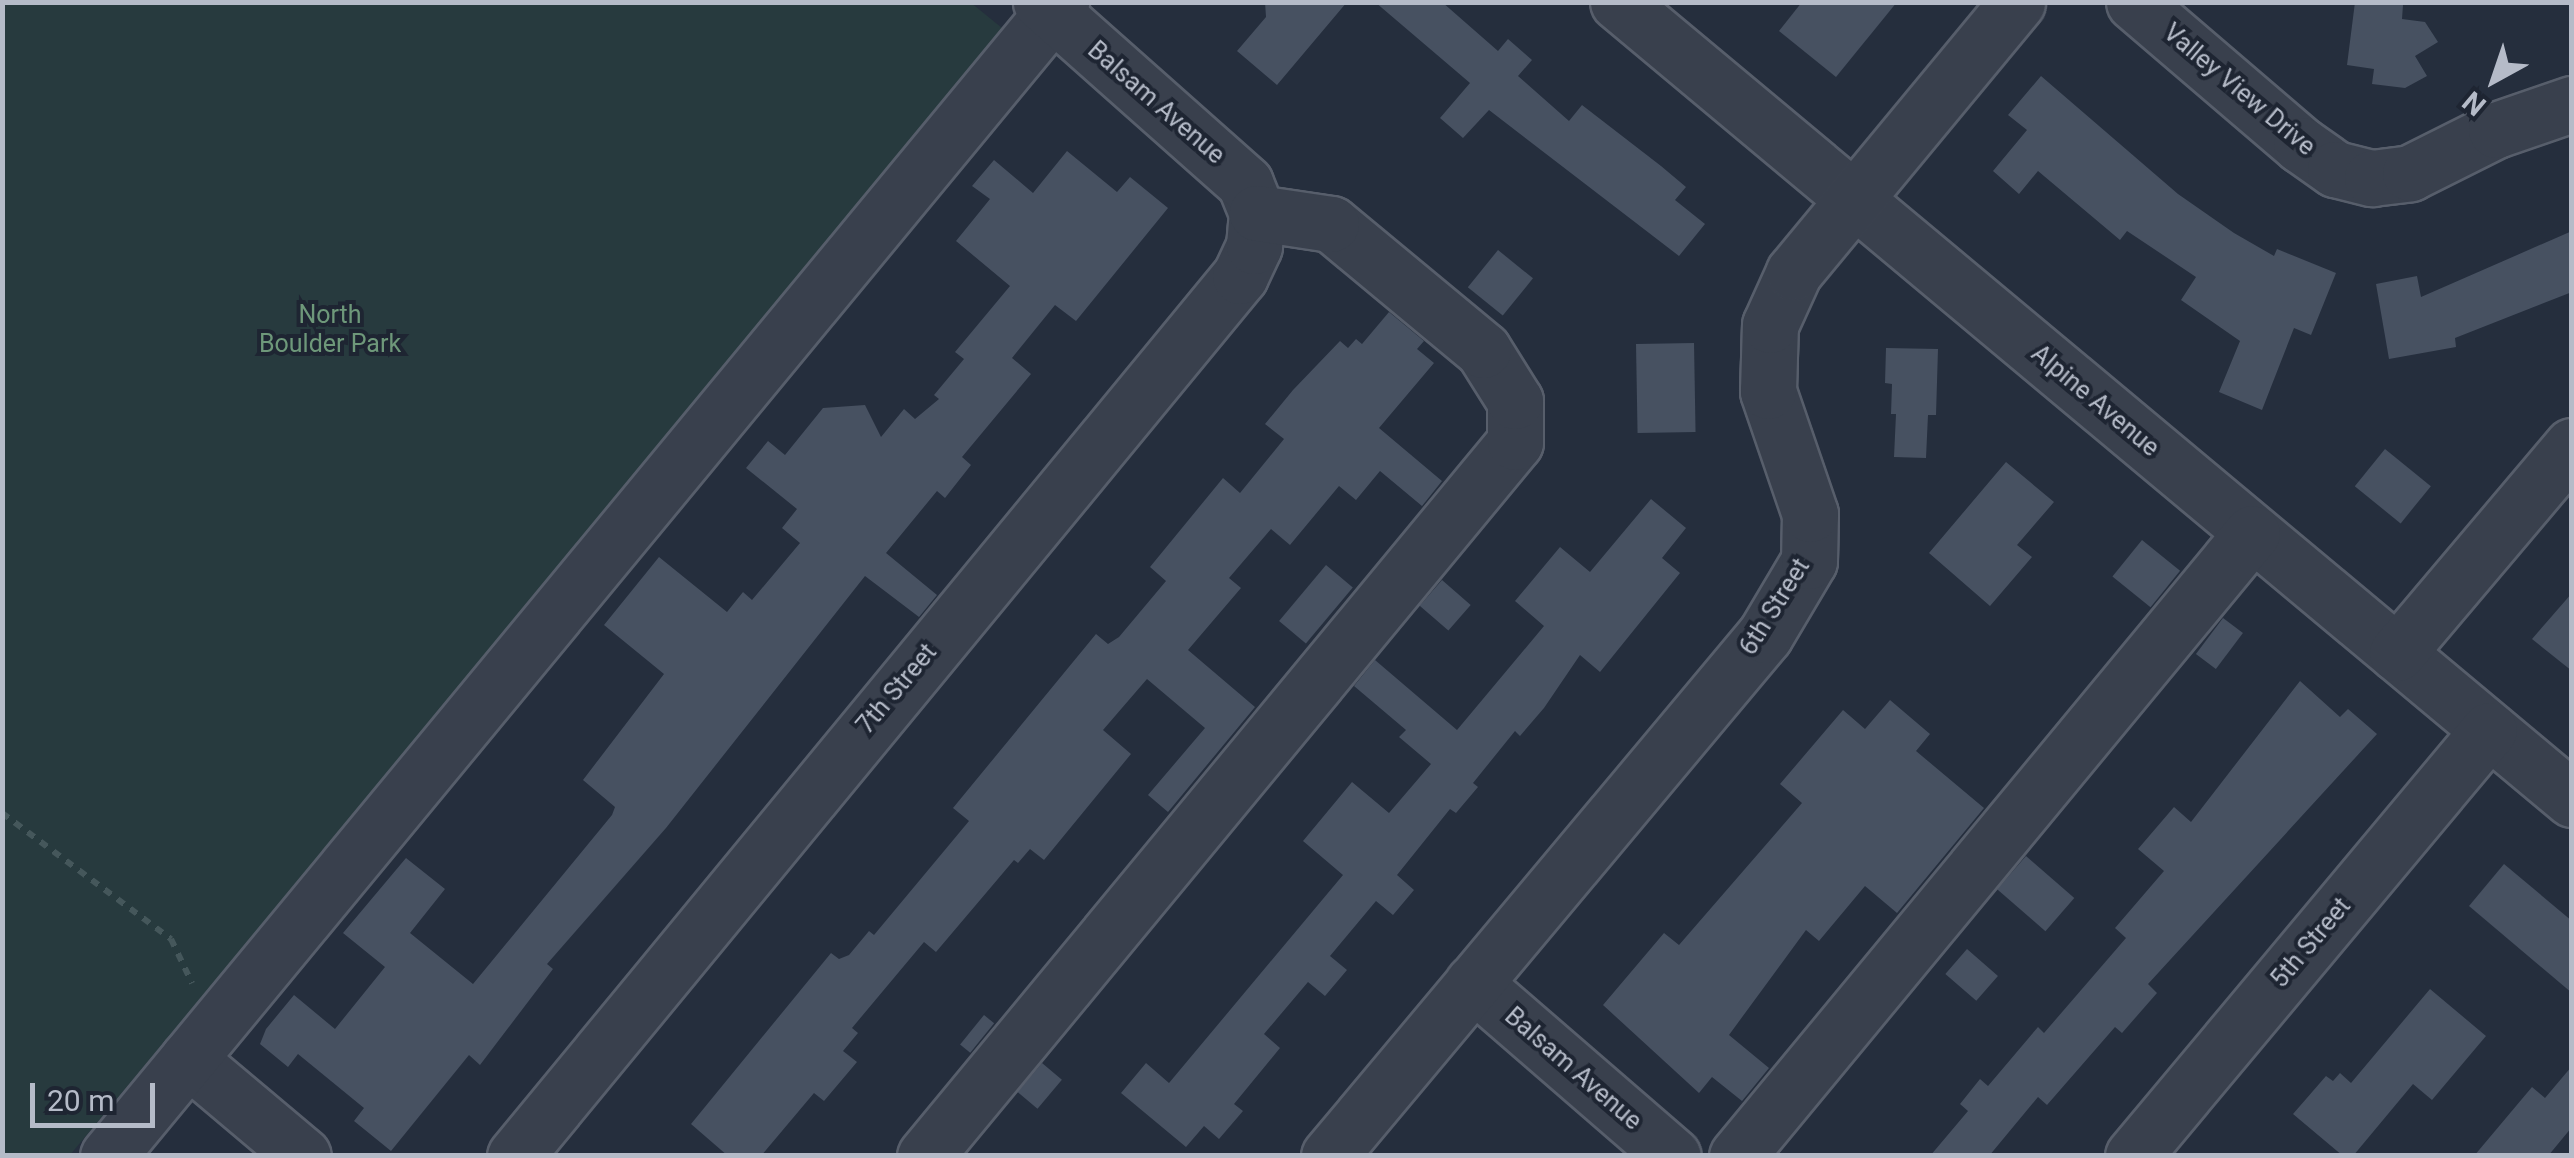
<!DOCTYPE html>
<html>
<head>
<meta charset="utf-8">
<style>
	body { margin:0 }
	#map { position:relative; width:2574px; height:1158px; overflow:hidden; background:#252e3d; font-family:Roboto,sans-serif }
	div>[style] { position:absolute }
	.green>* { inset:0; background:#273a3e }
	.building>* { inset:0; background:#475161; transform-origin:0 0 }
	.path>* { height:6px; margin-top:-3px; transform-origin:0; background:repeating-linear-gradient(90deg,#45575b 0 8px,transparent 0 16px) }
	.roads { filter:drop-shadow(2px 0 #575e6b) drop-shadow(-2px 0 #575e6b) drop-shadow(0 2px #575e6b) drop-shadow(0 -2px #575e6b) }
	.minor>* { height:55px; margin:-27.5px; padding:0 27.5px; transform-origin:27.5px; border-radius:27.5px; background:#39404d }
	span { translate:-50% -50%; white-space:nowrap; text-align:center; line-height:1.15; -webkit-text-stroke:8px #1e2532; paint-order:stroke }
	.street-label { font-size:25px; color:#b5bbc8 }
	.park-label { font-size:25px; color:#6e987a }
	.frame { position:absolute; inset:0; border:5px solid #b5bbc8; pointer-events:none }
	.north { position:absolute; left:2444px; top:30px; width:100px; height:100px; -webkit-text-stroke:8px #1e2532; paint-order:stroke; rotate:220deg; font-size:28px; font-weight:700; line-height:40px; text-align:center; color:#b5bbc8 }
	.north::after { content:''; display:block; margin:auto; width:35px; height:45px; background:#b5bbc8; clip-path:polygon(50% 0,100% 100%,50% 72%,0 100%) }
	.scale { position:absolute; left:30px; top:1083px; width:125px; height:45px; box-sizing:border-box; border:5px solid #b5bbc8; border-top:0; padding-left:12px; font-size:30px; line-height:35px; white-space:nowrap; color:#b5bbc8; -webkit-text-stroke:8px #1e2532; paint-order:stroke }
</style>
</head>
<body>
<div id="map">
	<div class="green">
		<i style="clip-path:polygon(970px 2px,1007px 32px,70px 1155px,3px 1155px,2px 3px)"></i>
	</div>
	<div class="building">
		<i style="clip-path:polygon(1265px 2px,1347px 2px,1277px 85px,1237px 51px,1266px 17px)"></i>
		<i style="clip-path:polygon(1375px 2px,1442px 2px,1498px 51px,1508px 39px,1532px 60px,1518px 76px,1569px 121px,1582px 105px,1661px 166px,1686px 187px,1675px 200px,1705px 224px,1679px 256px,1489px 110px,1463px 138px,1440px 118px,1470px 83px)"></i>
		<i style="clip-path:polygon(1802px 2px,1897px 2px,1836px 77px,1779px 31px)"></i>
		<i style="clip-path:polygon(2355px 2px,2403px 5px,2402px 19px,2425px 22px,2438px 42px,2415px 56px,2427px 76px,2405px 88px,2372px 84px,2374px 69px,2347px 65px)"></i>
		<i style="clip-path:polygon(2041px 76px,2178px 194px,2234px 233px,2274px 256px,2277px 249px,2336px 273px,2311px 335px,2294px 328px,2262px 410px,2219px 392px,2240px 341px,2181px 300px,2196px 277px,2127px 231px,2120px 240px,2038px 171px,2019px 194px,1993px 171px,2027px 130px,2008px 115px)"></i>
		<i style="clip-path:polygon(1067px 151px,1117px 192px,1130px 177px,1168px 208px,1076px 321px,1055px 305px,1012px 358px,1031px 374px,962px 457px,971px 465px,945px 498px,937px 491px,886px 553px,937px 595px,919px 617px,865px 576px,666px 828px,547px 964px,553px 969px,480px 1065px,469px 1055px,391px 1151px,354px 1121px,364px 1108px,298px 1054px,288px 1067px,260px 1044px,266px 1029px,294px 995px,335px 1029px,385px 967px,343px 933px,406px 858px,445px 889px,410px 933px,473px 984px,612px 815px,615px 807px,583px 780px,664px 674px,604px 625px,659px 557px,727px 612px,743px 592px,752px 600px,800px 543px,782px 528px,797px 509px,746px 468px,768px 441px,785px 455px,823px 408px,865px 405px,881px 437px,904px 409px,915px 419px,939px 399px,934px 395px,964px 359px,955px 352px,1010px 286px,956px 241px,990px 199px,972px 186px,994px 160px,1033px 193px)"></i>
		<i style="clip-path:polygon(2572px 231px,2572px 292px,2455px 338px,2456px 347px,2389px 359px,2376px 284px,2417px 276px,2421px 297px)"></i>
		<i style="left:1498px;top:250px;width:45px;height:48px;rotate:39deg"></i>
		<i style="clip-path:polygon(1389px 312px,1424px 341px,1417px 349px,1434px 363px,1379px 428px,1442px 481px,1422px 506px,1380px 471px,1356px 500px,1339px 486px,1290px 545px,1271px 529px,1229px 578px,1241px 588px,1188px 650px,1255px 707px,1168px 812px,1148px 795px,1205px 728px,1147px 679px,1103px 730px,1131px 754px,1044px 860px,1030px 849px,1018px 863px,1014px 860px,936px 952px,924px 942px,852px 1028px,858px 1033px,843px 1051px,857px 1062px,824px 1101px,814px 1093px,761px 1156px,728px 1156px,691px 1124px,831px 953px,839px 959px,849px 955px,869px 931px,874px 935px,969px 821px,953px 808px,1096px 634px,1108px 644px,1119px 637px,1166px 581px,1150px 567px,1223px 478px,1240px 493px,1284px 439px,1265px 424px,1293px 390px,1340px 341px,1348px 348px,1356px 339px,1362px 344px)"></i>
		<i style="left:1694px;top:343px;width:89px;height:58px;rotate:89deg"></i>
		<i style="clip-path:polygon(1886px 348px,1938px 349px,1936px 415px,1928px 415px,1926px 458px,1894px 457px,1896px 414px,1891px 414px,1892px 384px,1885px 383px)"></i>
		<i style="left:2385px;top:449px;width:59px;height:48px;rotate:39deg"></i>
		<i style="clip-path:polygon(2006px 462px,2054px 502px,2017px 545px,2032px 557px,1990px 606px,1929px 553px)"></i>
		<i style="clip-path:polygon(1651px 499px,1686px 528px,1662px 558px,1680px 573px,1600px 672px,1580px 655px,1544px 708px,1520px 736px,1515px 731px,1473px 783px,1478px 787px,1456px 813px,1450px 809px,1397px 875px,1414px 890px,1393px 915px,1376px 901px,1330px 956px,1347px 970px,1325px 996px,1308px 982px,1264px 1034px,1280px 1048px,1234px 1104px,1243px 1111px,1219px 1139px,1204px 1126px,1186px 1147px,1121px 1093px,1146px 1063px,1169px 1083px,1343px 875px,1303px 841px,1352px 782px,1389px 813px,1431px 764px,1399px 737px,1406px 730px,1354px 686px,1375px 660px,1457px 730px,1544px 626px,1515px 601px,1560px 547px,1590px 572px)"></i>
		<i style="left:2142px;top:540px;width:49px;height:47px;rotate:39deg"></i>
		<i style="left:1326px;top:565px;width:35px;height:73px;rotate:40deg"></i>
		<i style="left:1442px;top:580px;width:38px;height:34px;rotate:41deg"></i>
		<i style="clip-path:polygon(2572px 593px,2572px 671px,2532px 639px)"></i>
		<i style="left:2223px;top:618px;width:25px;height:45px;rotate:37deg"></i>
		<i style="clip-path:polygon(2300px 681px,2340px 717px,2348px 709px,2377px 734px,2148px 984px,2157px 993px,2122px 1033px,2115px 1027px,2047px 1105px,2038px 1097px,1989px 1156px,1930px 1156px,1968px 1111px,1960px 1104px,1980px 1079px,1988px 1086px,2038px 1027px,2044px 1033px,2126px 938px,2115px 928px,2164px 871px,2138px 849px,2174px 807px,2191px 822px)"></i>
		<i style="clip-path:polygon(1890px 700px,1930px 734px,1916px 751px,1984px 808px,1897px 913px,1865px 886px,1819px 941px,1806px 930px,1729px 1035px,1769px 1068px,1742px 1101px,1712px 1077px,1699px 1093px,1603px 1005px,1664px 933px,1679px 945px,1802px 803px,1780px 784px,1843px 710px,1865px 729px)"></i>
		<i style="left:2026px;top:856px;width:64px;height:44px;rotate:41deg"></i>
		<i style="clip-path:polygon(2504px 864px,2572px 921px,2572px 993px,2469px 906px)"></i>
		<i style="left:1967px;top:949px;width:41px;height:33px;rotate:41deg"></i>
		<i style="clip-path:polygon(2430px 989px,2486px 1036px,2432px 1100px,2413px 1084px,2353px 1156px,2343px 1156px,2293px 1114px,2326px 1076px,2333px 1081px,2340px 1073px,2351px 1083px)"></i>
		<i style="left:984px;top:1015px;width:13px;height:38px;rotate:39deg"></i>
		<i style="left:1042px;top:1063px;width:26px;height:38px;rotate:40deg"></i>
		<i style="clip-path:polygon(2572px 1066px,2572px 1127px,2548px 1156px,2474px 1156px,2532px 1087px,2545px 1098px)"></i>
	</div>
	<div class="path">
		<i style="left:2px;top:813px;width:211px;rotate:36.7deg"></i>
		<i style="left:171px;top:939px;width:49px;rotate:64.5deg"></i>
	</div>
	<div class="roads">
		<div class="minor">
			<i style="left:1618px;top:2px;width:1243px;rotate:39.88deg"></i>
			<i style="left:2134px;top:2px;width:220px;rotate:40.6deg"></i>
			<i style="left:2301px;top:145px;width:42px;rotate:35.2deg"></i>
			<i style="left:2335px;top:169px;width:38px;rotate:14deg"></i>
			<i style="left:2372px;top:178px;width:38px;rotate:-7deg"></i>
			<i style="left:2410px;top:173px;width:96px;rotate:-26.6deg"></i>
			<i style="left:2496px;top:130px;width:80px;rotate:-18.9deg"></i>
			<i style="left:2397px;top:653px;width:271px;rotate:-49.8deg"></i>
			<i style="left:1473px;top:983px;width:264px;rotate:40.9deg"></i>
			<i style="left:188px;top:1059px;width:150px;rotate:40.1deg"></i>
			<i style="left:108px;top:1156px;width:1497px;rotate:-50.45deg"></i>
			<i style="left:515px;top:1156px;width:1140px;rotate:-50.52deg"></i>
			<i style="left:1240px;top:276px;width:33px;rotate:-65deg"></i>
			<i style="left:1254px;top:246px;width:33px;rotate:-85deg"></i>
			<i style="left:1257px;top:213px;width:32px;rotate:-112deg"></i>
			<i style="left:1245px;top:183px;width:273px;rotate:-138.4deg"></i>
			<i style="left:925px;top:1156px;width:926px;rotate:-50.43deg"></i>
			<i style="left:1515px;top:442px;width:41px;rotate:-90deg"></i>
			<i style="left:1515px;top:401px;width:60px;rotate:-122.1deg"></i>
			<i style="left:1483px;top:350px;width:197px;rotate:-140.3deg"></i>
			<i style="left:1331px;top:224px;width:75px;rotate:-171.5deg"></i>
			<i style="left:1329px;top:1156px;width:679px;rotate:-50.08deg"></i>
			<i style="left:1765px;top:635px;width:86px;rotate:-59.3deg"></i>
			<i style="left:1809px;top:561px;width:47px;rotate:-88.8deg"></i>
			<i style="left:1810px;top:514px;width:130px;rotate:-108.9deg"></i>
			<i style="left:1768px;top:391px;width:66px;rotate:-88.3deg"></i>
			<i style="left:1770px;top:325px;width:58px;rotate:-65.6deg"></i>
			<i style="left:1794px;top:272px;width:350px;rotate:-50.4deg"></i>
			<i style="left:1737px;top:1156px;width:808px;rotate:-50.42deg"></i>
			<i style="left:2133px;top:1156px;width:555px;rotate:-50.12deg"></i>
		</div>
	</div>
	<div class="street-label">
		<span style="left:2239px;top:90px;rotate:40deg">Valley View Drive</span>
		<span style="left:1156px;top:103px;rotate:41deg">Balsam Avenue</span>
		<span style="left:2095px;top:401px;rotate:40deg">Alpine Avenue</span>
		<span style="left:1775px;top:607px;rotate:-58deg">6th Street</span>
		<span style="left:897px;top:689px;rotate:-50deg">7th Street</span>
		<span style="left:2311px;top:943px;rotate:-50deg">5th Street</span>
		<span style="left:1573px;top:1069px;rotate:41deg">Balsam Avenue</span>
	</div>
	<div class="park-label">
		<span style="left:330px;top:330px">North<br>Boulder Park</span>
	</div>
	<div class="frame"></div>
	<div class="north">N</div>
	<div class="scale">20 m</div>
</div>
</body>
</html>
